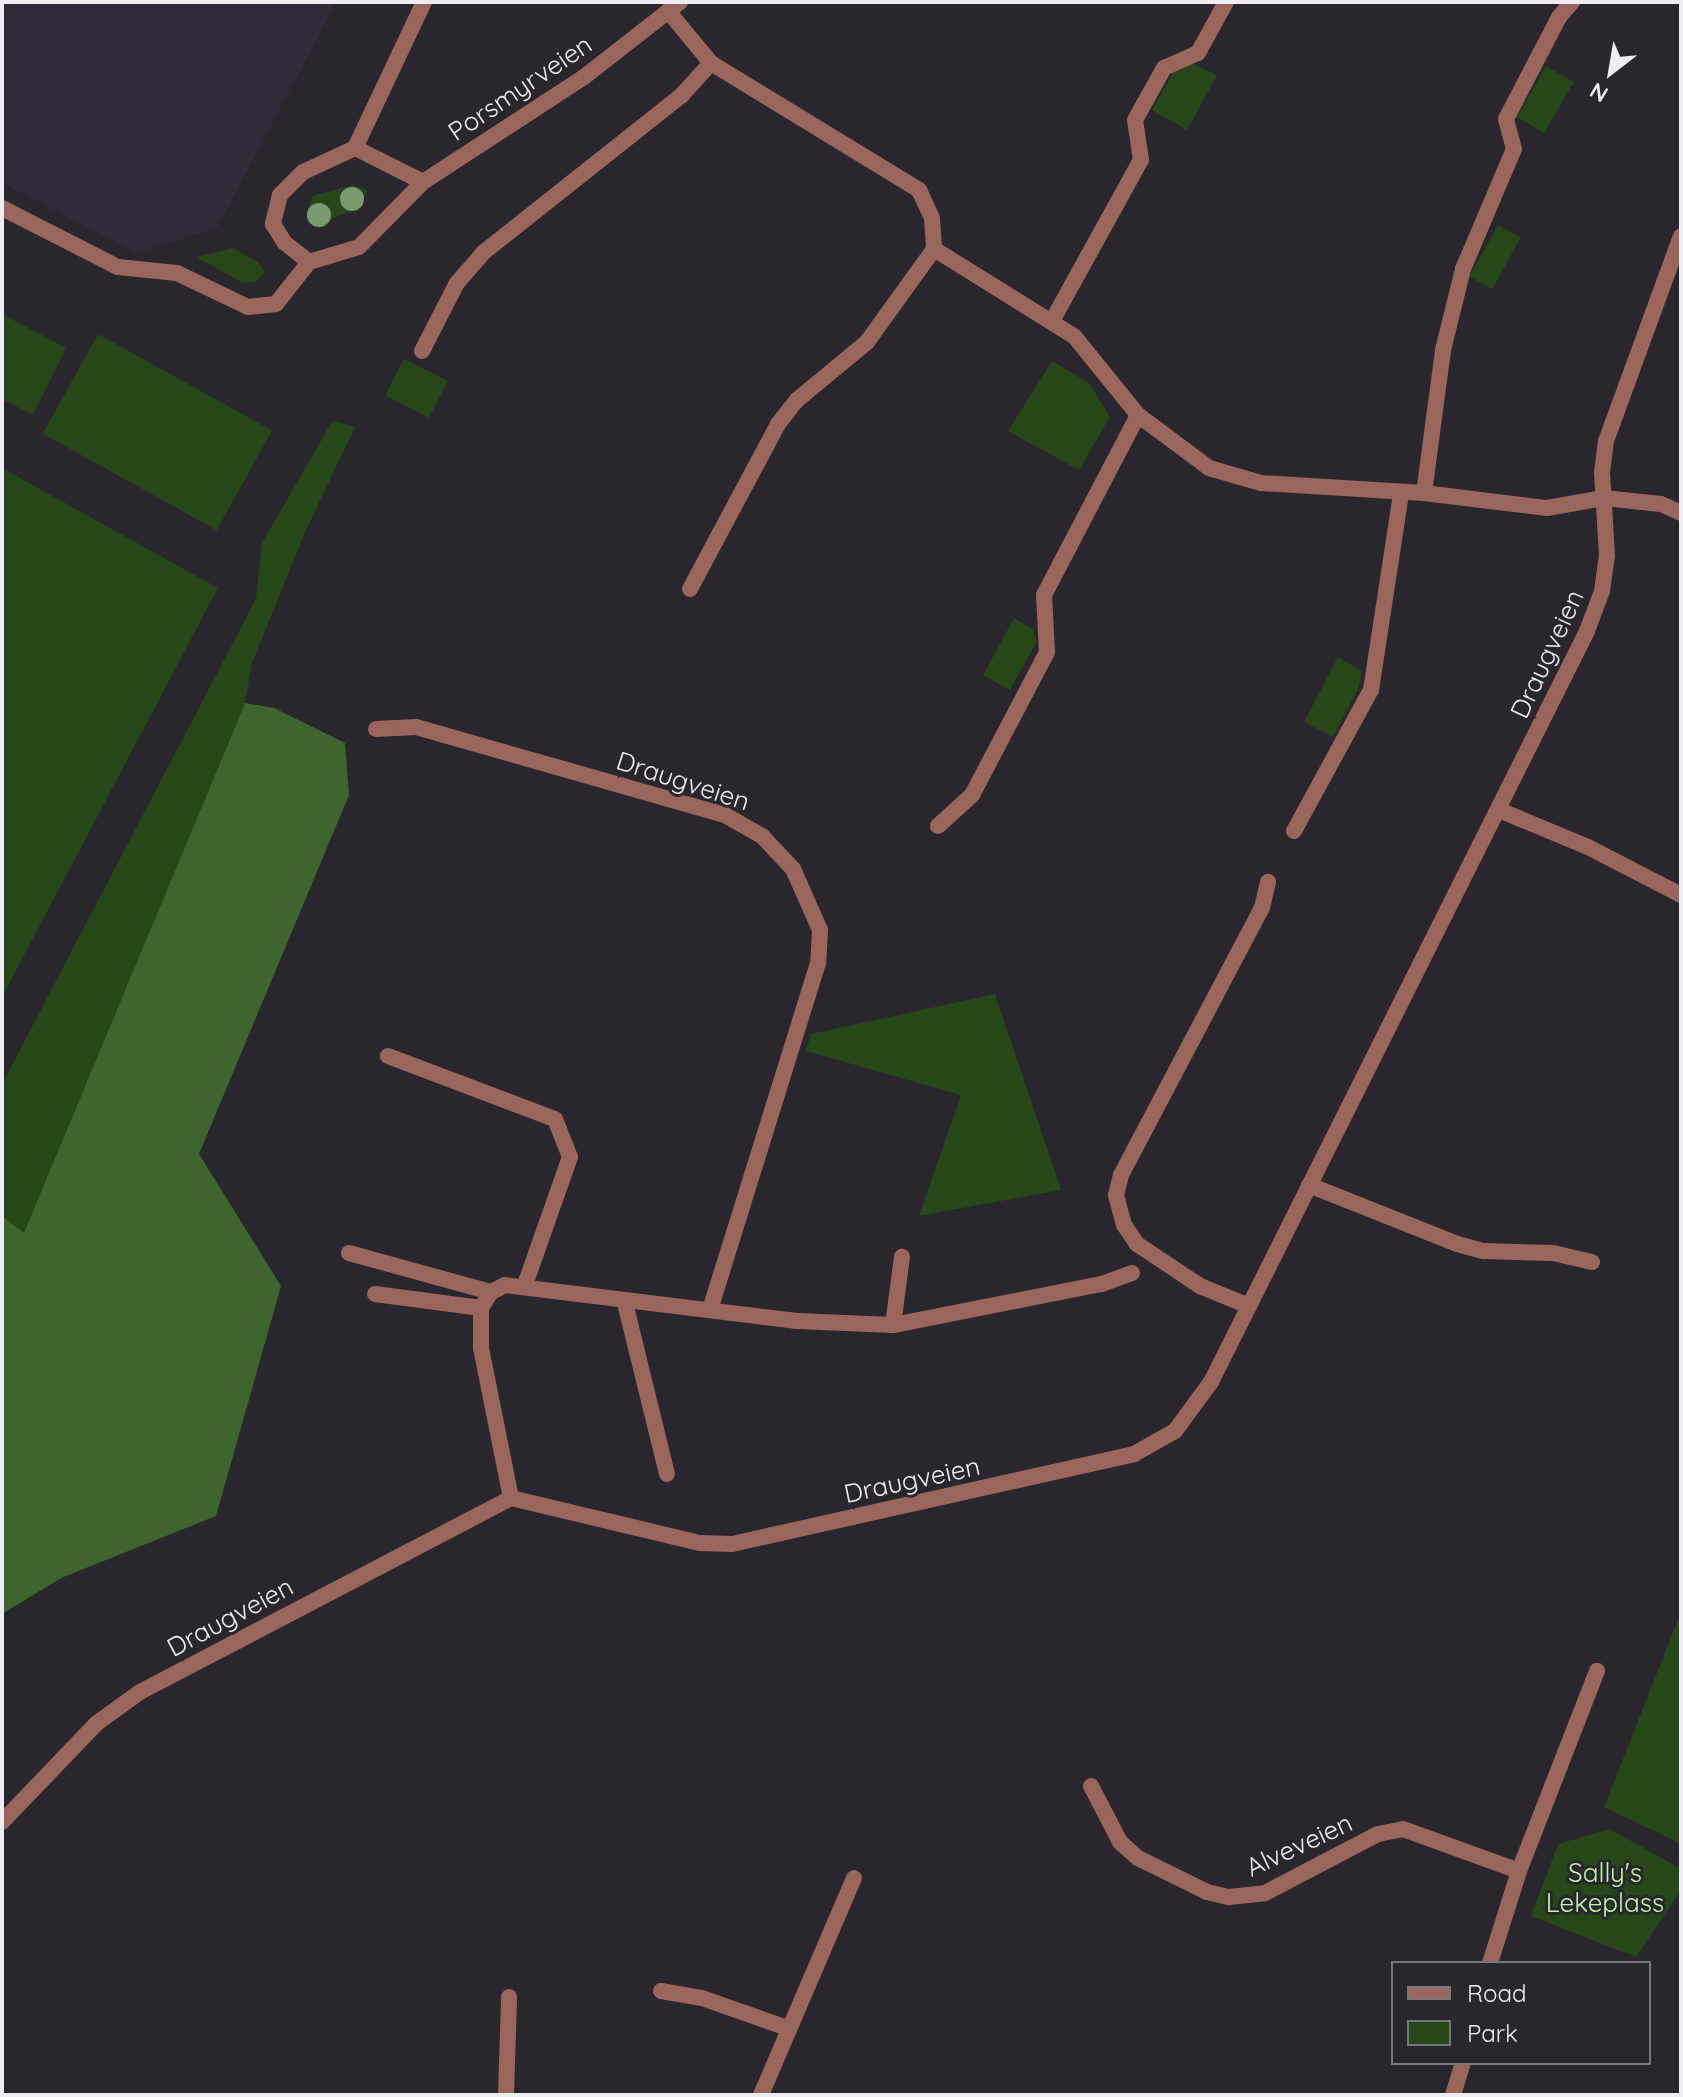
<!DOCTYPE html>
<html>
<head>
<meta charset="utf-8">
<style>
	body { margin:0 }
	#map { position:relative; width:1683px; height:2097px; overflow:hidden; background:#29262e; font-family:Quicksand,sans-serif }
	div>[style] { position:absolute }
	.built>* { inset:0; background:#302a39 }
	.green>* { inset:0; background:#264717; transform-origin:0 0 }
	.forest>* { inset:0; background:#3d652d }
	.lane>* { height:16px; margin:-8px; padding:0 8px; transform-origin:8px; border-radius:8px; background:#9a665b }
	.street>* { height:16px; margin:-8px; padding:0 8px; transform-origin:8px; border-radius:8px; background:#9a665b }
	.trees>* { width:24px; height:24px; margin:-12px; border-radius:50%; background:#7a9a6f }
	span { translate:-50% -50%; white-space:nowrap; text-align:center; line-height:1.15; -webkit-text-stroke:6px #29262e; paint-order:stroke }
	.street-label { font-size:26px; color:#efedf3 }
	.park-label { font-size:26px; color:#bcf8a5 }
	.frame { position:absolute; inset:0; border:4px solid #efedf3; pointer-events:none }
	.legend { position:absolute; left:1391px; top:1961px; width:260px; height:104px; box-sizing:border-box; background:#29262e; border:2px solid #78767d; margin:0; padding:10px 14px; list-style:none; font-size:24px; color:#efedf3 }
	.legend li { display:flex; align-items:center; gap:16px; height:40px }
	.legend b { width:40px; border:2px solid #78767d }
	.north { position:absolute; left:1571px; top:32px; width:80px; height:80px; -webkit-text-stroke:6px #29262e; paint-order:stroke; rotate:211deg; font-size:22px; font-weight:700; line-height:32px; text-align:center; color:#efedf3 }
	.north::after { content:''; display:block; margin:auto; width:28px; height:36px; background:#efedf3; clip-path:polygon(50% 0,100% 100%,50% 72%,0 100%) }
</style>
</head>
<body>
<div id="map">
	<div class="built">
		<i style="clip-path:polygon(2px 2px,328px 2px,335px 5px,217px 228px,137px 253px,2px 183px)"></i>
	</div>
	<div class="green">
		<i style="clip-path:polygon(1193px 64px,1217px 75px,1187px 130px,1152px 110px,1173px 73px)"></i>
		<i style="left:1546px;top:66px;width:32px;height:59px;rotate:30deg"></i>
		<i style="clip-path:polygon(354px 185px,368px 191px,356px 208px,325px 222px,307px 214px,312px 196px)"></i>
		<i style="left:1498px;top:225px;width:26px;height:59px;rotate:29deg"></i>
		<i style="clip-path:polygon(233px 248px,258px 262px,265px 272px,256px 282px,243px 283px,196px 257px)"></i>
		<i style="clip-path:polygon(2px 314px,66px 348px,33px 415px,2px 399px)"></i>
		<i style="left:98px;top:334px;width:199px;height:114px;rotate:29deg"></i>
		<i style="left:404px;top:359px;width:49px;height:41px;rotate:27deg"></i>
		<i style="clip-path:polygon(1052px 361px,1090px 384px,1110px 417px,1079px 470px,1008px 431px)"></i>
		<i style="clip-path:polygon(333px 420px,355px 427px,306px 530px,252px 663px,245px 703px,24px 1234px,2px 1216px,2px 1084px,256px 599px,262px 543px)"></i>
		<i style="clip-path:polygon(2px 468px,218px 588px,2px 997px)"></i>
		<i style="clip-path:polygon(1014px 618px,1032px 629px,1037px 641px,1010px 690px,983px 675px)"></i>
		<i style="clip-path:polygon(1338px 657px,1362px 671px,1359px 687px,1333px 737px,1304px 722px)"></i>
		<i style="clip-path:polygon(995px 994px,1061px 1190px,919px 1216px,961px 1095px,806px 1051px,811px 1034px)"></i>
		<i style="clip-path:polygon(1681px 1612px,1681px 1844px,1604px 1807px)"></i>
		<i style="clip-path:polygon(1610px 1829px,1681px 1869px,1681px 1890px,1636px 1957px,1531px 1916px,1558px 1844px)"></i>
	</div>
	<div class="forest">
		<i style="clip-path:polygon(245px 703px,274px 708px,345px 743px,349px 795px,199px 1154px,281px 1286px,216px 1516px,61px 1578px,2px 1614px,2px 1216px,24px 1233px)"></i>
	</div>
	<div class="lane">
		<i style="left:355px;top:148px;width:161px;rotate:-64.7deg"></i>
		<i style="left:2px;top:208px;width:130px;rotate:27deg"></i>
		<i style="left:118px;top:267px;width:59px;rotate:5.8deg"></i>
		<i style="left:177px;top:273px;width:79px;rotate:25.6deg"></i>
		<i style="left:248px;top:307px;width:28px;rotate:-6deg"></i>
		<i style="left:276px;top:304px;width:53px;rotate:-51.8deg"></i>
		<i style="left:1052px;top:321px;width:184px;rotate:-61.1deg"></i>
		<i style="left:1141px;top:160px;width:40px;rotate:-98.5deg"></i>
		<i style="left:1135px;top:120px;width:60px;rotate:-60.9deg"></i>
		<i style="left:1164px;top:68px;width:37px;rotate:-24deg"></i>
		<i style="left:1198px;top:53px;width:58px;rotate:-61.2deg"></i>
		<i style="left:422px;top:351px;width:76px;rotate:-62.8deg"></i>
		<i style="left:457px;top:283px;width:41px;rotate:-48.9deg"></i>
		<i style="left:484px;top:252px;width:251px;rotate:-38.4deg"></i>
		<i style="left:681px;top:96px;width:45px;rotate:-47.7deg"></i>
		<i style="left:349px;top:1253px;width:147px;rotate:15.4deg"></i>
		<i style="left:375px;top:1294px;width:107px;rotate:7.5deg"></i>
		<i style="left:625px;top:1303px;width:176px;rotate:76.2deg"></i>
		<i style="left:661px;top:1991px;width:42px;rotate:9.7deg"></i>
		<i style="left:702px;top:1998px;width:90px;rotate:19.4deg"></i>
		<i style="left:506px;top:2095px;width:98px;rotate:-88.2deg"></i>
	</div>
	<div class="street">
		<i style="left:668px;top:11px;width:67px;rotate:50.4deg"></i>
		<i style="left:711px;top:63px;width:244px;rotate:31.4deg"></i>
		<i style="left:919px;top:190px;width:31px;rotate:65deg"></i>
		<i style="left:932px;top:218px;width:31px;rotate:86deg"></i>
		<i style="left:934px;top:249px;width:165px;rotate:31.9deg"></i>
		<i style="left:1074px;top:336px;width:102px;rotate:51deg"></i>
		<i style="left:1138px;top:415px;width:89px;rotate:36.7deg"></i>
		<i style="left:1209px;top:468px;width:54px;rotate:16.1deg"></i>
		<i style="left:1261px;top:483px;width:163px;rotate:3.5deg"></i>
		<i style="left:1424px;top:493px;width:124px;rotate:7deg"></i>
		<i style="left:1547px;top:508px;width:58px;rotate:-10deg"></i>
		<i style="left:1604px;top:498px;width:57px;rotate:6deg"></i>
		<i style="left:1661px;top:504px;width:22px;rotate:24deg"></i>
		<i style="left:423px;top:182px;width:76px;rotate:-153.4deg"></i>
		<i style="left:355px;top:148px;width:57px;rotate:155.2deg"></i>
		<i style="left:303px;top:172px;width:33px;rotate:135deg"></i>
		<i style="left:280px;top:195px;width:30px;rotate:104deg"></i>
		<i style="left:273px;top:224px;width:22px;rotate:58deg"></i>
		<i style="left:285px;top:243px;width:31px;rotate:38deg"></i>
		<i style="left:309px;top:262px;width:52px;rotate:-16.7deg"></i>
		<i style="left:359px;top:247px;width:91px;rotate:-45.4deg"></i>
		<i style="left:423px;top:182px;width:192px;rotate:-33.1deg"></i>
		<i style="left:584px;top:77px;width:122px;rotate:-38deg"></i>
		<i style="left:1424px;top:493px;width:144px;rotate:-82.4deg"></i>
		<i style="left:1443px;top:350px;width:83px;rotate:-76.1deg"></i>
		<i style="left:1463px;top:269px;width:130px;rotate:-67deg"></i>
		<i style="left:1514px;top:149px;width:31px;rotate:-105deg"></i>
		<i style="left:1506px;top:119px;width:115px;rotate:-62.5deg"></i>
		<i style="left:1559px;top:17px;width:20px;rotate:-49deg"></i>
		<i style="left:690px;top:589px;width:187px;rotate:-61.9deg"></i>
		<i style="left:778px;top:424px;width:31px;rotate:-52deg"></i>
		<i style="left:797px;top:400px;width:91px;rotate:-39.6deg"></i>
		<i style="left:867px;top:342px;width:115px;rotate:-54.2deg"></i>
		<i style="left:376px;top:729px;width:40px;rotate:-2.9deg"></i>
		<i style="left:416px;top:727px;width:321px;rotate:15.9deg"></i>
		<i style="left:725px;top:815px;width:43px;rotate:29.6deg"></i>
		<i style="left:762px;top:836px;width:45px;rotate:46.8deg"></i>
		<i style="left:793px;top:869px;width:67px;rotate:66.1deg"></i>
		<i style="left:820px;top:930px;width:33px;rotate:93deg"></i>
		<i style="left:818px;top:963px;width:360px;rotate:107.3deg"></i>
		<i style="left:1499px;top:810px;width:96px;rotate:22.6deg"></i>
		<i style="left:1588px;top:847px;width:105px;rotate:27.3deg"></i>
		<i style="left:938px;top:826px;width:46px;rotate:-42.4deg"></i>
		<i style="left:972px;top:795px;width:161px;rotate:-62.3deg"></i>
		<i style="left:1047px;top:652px;width:57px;rotate:-93deg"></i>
		<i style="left:1044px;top:595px;width:203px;rotate:-62.4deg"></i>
		<i style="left:1294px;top:831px;width:161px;rotate:-61.4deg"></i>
		<i style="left:1371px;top:690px;width:199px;rotate:-81.3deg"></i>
		<i style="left:388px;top:1056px;width:178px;rotate:20.7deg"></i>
		<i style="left:555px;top:1119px;width:41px;rotate:68.5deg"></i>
		<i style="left:570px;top:1157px;width:136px;rotate:109.4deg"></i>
		<i style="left:1309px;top:1185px;width:159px;rotate:21.7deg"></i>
		<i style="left:1457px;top:1244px;width:28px;rotate:15deg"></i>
		<i style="left:1484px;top:1251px;width:69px;rotate:1.7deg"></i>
		<i style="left:1553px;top:1253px;width:40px;rotate:13deg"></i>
		<i style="left:1132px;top:1273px;width:33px;rotate:160deg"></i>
		<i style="left:1101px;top:1284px;width:212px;rotate:168.8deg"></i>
		<i style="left:893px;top:1325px;width:96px;rotate:-177.6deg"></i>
		<i style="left:797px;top:1321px;width:294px;rotate:-173deg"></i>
		<i style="left:505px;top:1285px;width:16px;rotate:153deg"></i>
		<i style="left:491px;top:1292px;width:19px;rotate:122deg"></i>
		<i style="left:481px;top:1308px;width:40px;rotate:90deg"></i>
		<i style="left:481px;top:1348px;width:153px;rotate:78.7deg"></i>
		<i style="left:511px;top:1498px;width:194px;rotate:13.4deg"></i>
		<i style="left:700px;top:1543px;width:32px;rotate:2deg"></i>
		<i style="left:732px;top:1544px;width:412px;rotate:-12.6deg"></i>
		<i style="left:1134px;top:1454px;width:47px;rotate:-29.3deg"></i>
		<i style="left:1175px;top:1431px;width:61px;rotate:-53.7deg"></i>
		<i style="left:1211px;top:1382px;width:840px;rotate:-63.4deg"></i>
		<i style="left:1587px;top:631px;width:43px;rotate:-69.4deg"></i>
		<i style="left:1602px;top:591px;width:35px;rotate:-82deg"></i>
		<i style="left:1607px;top:556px;width:83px;rotate:-93.4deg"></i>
		<i style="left:1602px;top:473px;width:32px;rotate:-83deg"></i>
		<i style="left:1606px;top:441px;width:218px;rotate:-69.9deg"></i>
		<i style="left:1249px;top:1306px;width:53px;rotate:-157.8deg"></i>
		<i style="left:1200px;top:1286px;width:76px;rotate:-146.3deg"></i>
		<i style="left:1137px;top:1244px;width:23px;rotate:-124deg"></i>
		<i style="left:1124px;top:1225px;width:31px;rotate:-105deg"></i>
		<i style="left:1116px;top:1195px;width:21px;rotate:-76deg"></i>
		<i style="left:1121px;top:1175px;width:302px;rotate:-62.2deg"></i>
		<i style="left:1262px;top:908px;width:27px;rotate:-77deg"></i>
		<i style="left:893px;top:1325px;width:69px;rotate:-82.5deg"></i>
		<i style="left:1091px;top:1786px;width:63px;rotate:62.6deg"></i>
		<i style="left:1120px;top:1842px;width:24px;rotate:42deg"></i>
		<i style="left:1138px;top:1858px;width:77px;rotate:26.2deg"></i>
		<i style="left:1207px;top:1892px;width:23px;rotate:13deg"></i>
		<i style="left:1229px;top:1897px;width:36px;rotate:-6deg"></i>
		<i style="left:1265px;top:1893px;width:127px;rotate:-27.6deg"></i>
		<i style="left:1378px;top:1834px;width:25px;rotate:-11deg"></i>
		<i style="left:1403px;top:1829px;width:123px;rotate:19.9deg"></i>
		<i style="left:2px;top:1822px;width:137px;rotate:-46.2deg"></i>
		<i style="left:97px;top:1723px;width:53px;rotate:-35.8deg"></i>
		<i style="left:140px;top:1692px;width:419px;rotate:-27.6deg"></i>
		<i style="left:1490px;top:1963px;width:96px;rotate:-72.5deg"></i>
		<i style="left:1519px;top:1871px;width:215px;rotate:-68.7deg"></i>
		<i style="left:761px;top:2095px;width:236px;rotate:-66.8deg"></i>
		<i style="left:1453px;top:2095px;width:34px;rotate:-73deg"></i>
	</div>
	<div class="trees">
		<i style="left:352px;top:199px"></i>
		<i style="left:319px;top:215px"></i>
	</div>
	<div class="street-label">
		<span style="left:520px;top:88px;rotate:-34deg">Porsmyrveien</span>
		<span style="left:1547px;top:654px;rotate:-65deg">Draugveien</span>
		<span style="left:683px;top:781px;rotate:18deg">Draugveien</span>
		<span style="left:912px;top:1480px;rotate:-12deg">Draugveien</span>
		<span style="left:230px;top:1617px;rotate:-28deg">Draugveien</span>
		<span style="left:1299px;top:1845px;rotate:-25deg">Alveveien</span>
	</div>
	<div class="park-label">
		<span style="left:1605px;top:1888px">Sally's<br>Lekeplass</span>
	</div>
	<div class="frame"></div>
	<ul class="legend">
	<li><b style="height:10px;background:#9a665b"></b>Road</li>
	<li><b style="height:22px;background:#264717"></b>Park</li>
	</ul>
	<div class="north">N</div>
</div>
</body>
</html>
